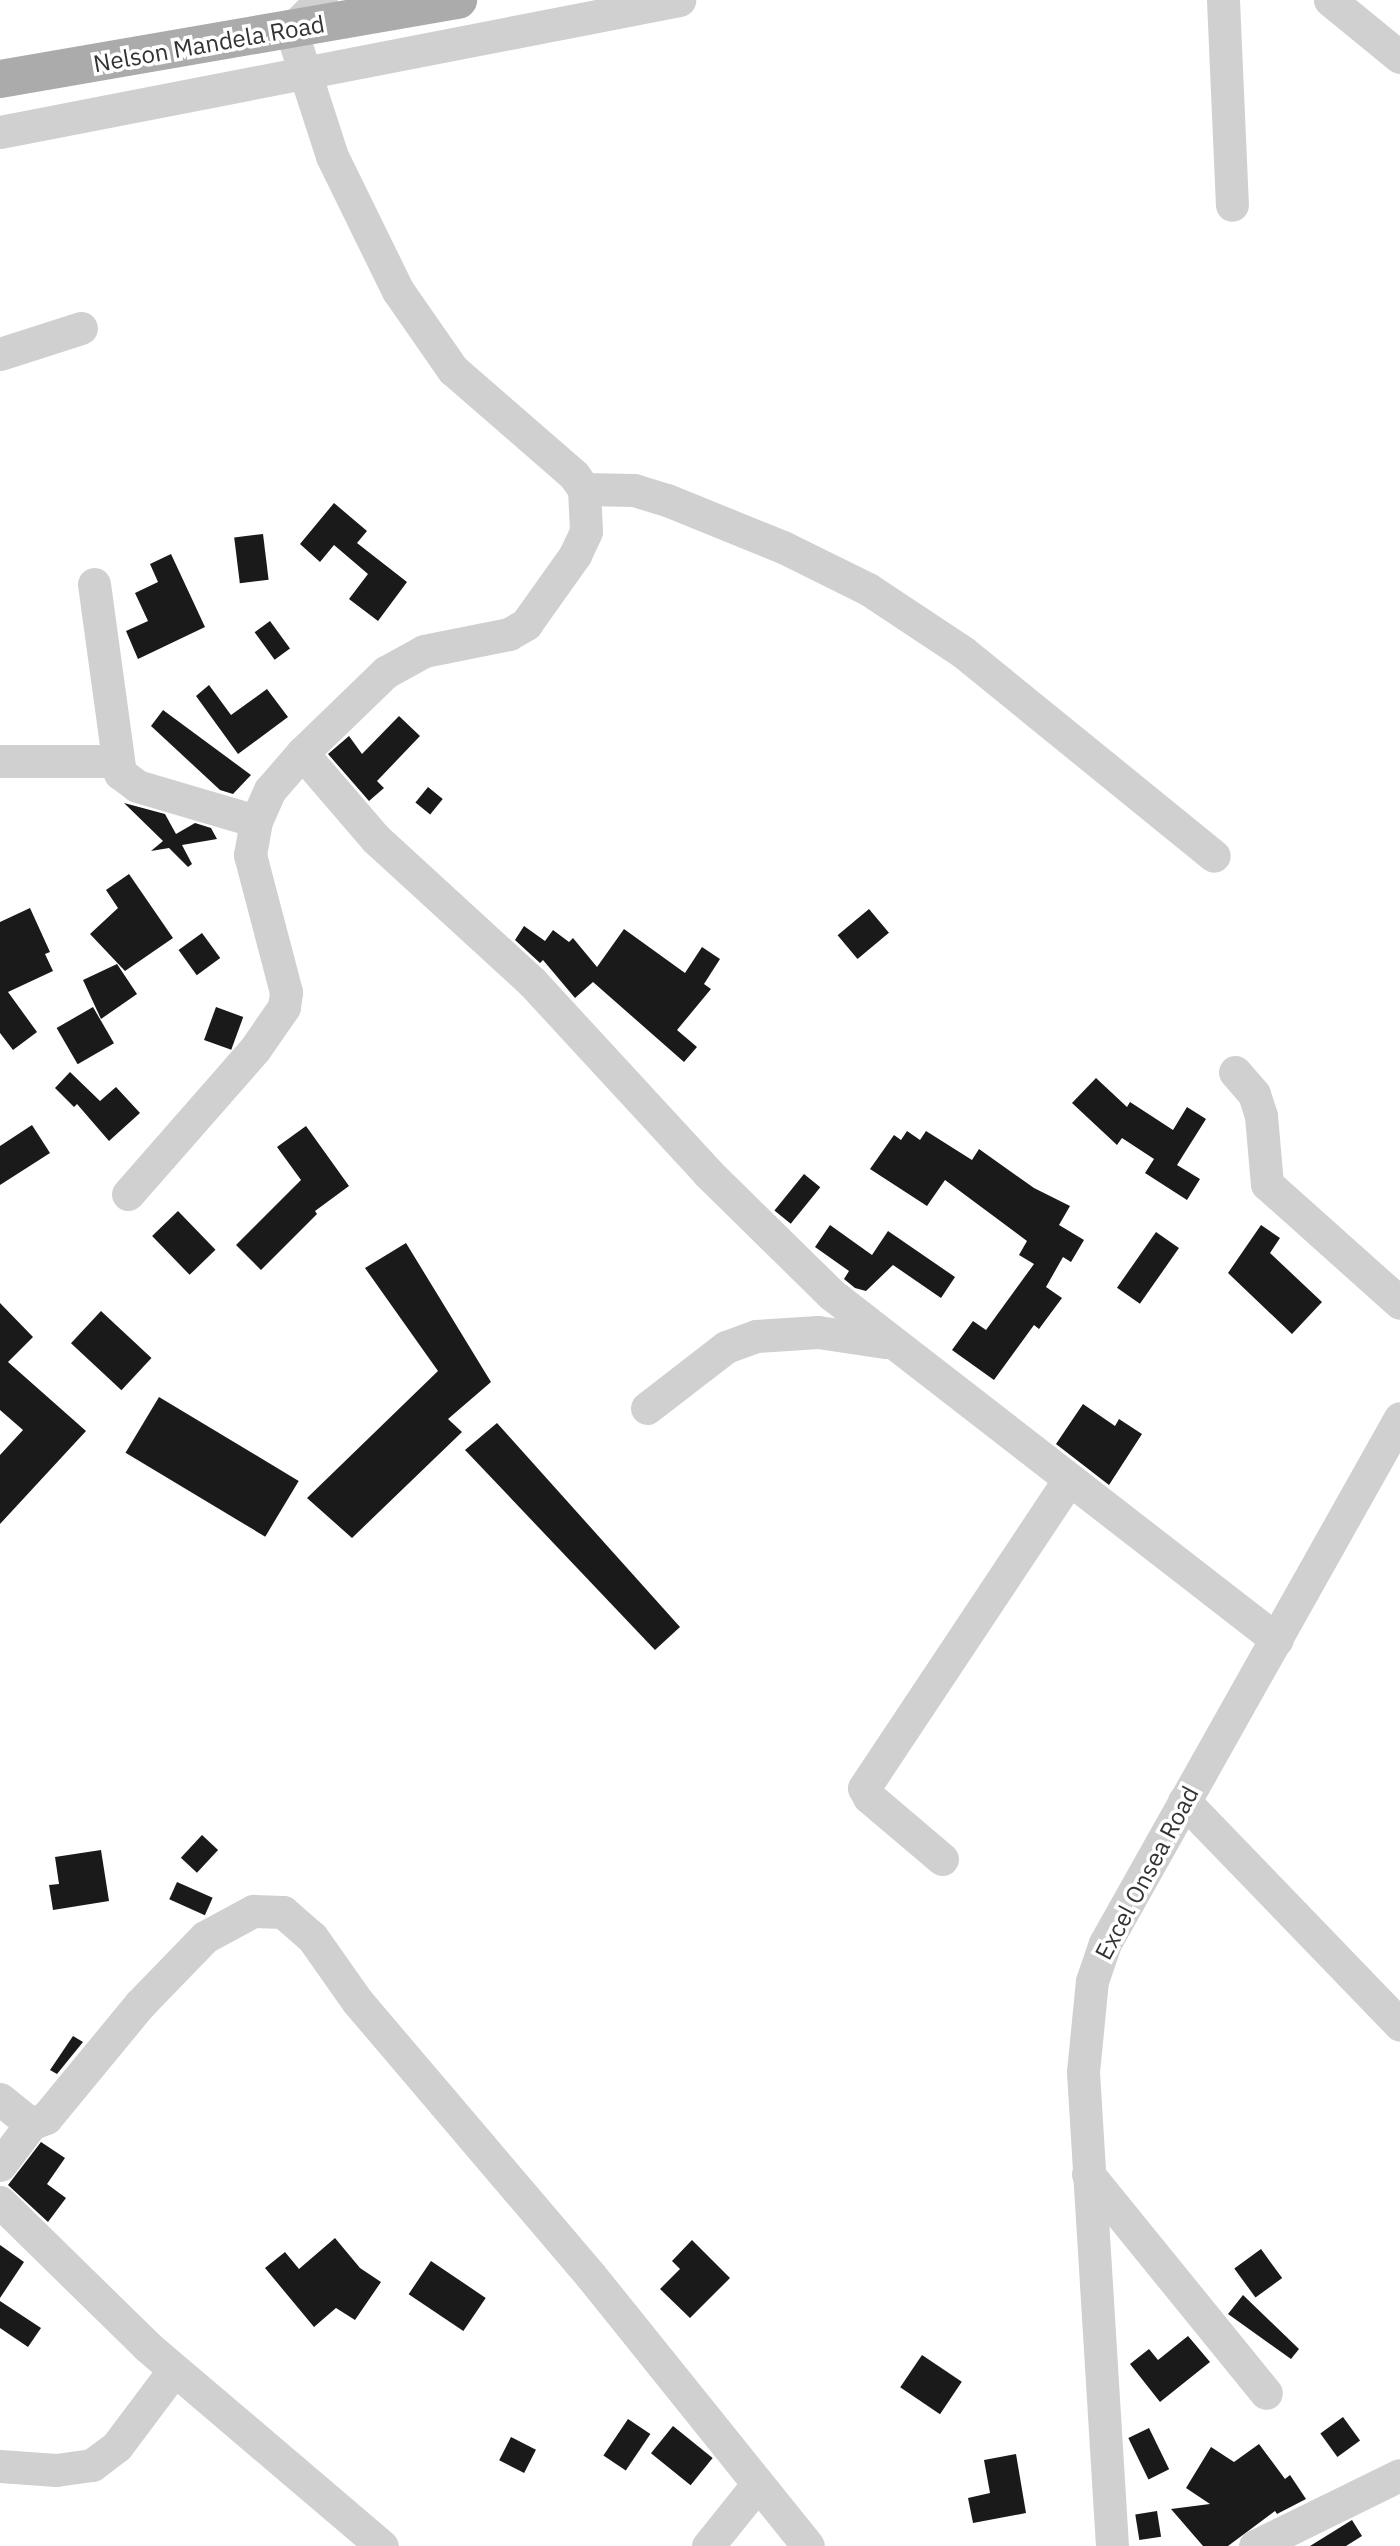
<!DOCTYPE html>
<html>
<head>
<meta charset="utf-8">
<style>
	body { margin:0 }
	#map { position:relative; width:1400px; height:2546px; overflow:hidden; background:#fff; font-family:"IBM Plex Sans",sans-serif }
	div>[style] { position:absolute }
	.building>* { inset:0; background:#1a1a1a; transform-origin:0 0 }
	.minor>* { height:33px; margin:-16.5px; padding:0 16.5px; transform-origin:16.5px; border-radius:16.5px; background:#d0d0d0 }
	.major>* { height:38px; margin:-19px; padding:0 19px; transform-origin:19px; border-radius:19px; background:#ababab }
	span { translate:-50% -50%; white-space:nowrap; text-align:center; line-height:1.15; -webkit-text-stroke:7px #fff; paint-order:stroke }
	.street-label { font-size:24px; color:#333 }
</style>
</head>
<body>
<div id="map">
	<div class="building">
		<i style="clip-path:polygon(334px 503px,367px 531px,357px 543px,407px 582px,378px 621px,349px 599px,368px 574px,334px 545px,320px 562px,300px 544px)"></i>
		<i style="left:263px;top:534px;width:46px;height:29px;rotate:83deg"></i>
		<i style="clip-path:polygon(171px 554px,205px 627px,138px 659px,126px 631px,148px 621px,135px 593px,158px 582px,150px 564px)"></i>
		<i style="left:270px;top:621px;width:34px;height:19px;rotate:54deg"></i>
		<i style="clip-path:polygon(209px 685px,231px 715px,267px 689px,288px 717px,238px 754px,196px 696px)"></i>
		<i style="clip-path:polygon(163px 710px,251px 775px,233px 794px,220px 790px,151px 726px)"></i>
		<i style="clip-path:polygon(399px 716px,420px 736px,377px 781px,384px 788px,369px 801px,328px 754px,349px 736px,362px 754px)"></i>
		<i style="left:428px;top:787px;width:19px;height:20px;rotate:39deg"></i>
		<i style="clip-path:polygon(124px 803px,165px 814px,176px 834px,195px 823px,211px 828px,217px 839px,182px 845px,192px 864px,188px 867px,169px 848px,151px 851px,163px 841px)"></i>
		<i style="clip-path:polygon(129px 874px,173px 938px,125px 971px,90px 934px,118px 908px,106px 890px)"></i>
		<i style="clip-path:polygon(30px 908px,50px 952px,45px 954px,53px 971px,8px 992px,37px 1032px,13px 1050px,0 1033px,0 922px)"></i>
		<i style="left:869px;top:909px;width:31px;height:41px;rotate:50deg"></i>
		<i style="clip-path:polygon(524px 926px,545px 941px,553px 930px,569px 942px,573px 938px,597px 967px,624px 929px,685px 973px,702px 947px,720px 959px,704px 984px,711px 989px,677px 1030px,697px 1047px,684px 1062px,593px 982px,575px 998px,543px 960px,540px 963px,515px 940px)"></i>
		<i style="left:202px;top:933px;width:31px;height:29px;rotate:54deg"></i>
		<i style="clip-path:polygon(117px 964px,137px 994px,101px 1019px,83px 980px)"></i>
		<i style="left:93px;top:1007px;width:42px;height:42px;rotate:60deg"></i>
		<i style="left:216px;top:1007px;width:29px;height:35px;rotate:20deg"></i>
		<i style="clip-path:polygon(70px 1072px,100px 1101px,116px 1087px,140px 1113px,109px 1141px,77px 1104px,74px 1107px,55px 1088px)"></i>
		<i style="clip-path:polygon(1096px 1078px,1127px 1107px,1130px 1102px,1173px 1130px,1187px 1107px,1206px 1119px,1177px 1165px,1200px 1179px,1187px 1200px,1145px 1173px,1154px 1159px,1122px 1138px,1117px 1145px,1072px 1103px)"></i>
		<i style="clip-path:polygon(32px 1125px,50px 1153px,0 1185px,0 1146px)"></i>
		<i style="clip-path:polygon(306px 1126px,349px 1186px,315px 1211px,317px 1214px,261px 1270px,236px 1245px,301px 1180px,277px 1147px)"></i>
		<i style="clip-path:polygon(907px 1131px,920px 1140px,926px 1131px,972px 1160px,979px 1149px,1034px 1188px,1070px 1206px,1059px 1225px,1084px 1240px,1071px 1262px,1063px 1257px,1046px 1287px,1062px 1298px,1039px 1329px,1034px 1325px,994px 1380px,952px 1350px,973px 1321px,986px 1330px,1034px 1264px,1019px 1255px,1027px 1241px,945px 1180px,927px 1206px,870px 1169px,894px 1135px,901px 1140px)"></i>
		<i style="left:804px;top:1174px;width:21px;height:47px;rotate:39deg"></i>
		<i style="left:178px;top:1211px;width:54px;height:36px;rotate:46deg"></i>
		<i style="clip-path:polygon(830px 1225px,872px 1255px,888px 1231px,955px 1277px,941px 1298px,893px 1265px,866px 1291px,855px 1288px,844px 1279px,849px 1271px,815px 1247px)"></i>
		<i style="clip-path:polygon(1261px 1225px,1280px 1238px,1270px 1253px,1322px 1302px,1292px 1334px,1228px 1273px)"></i>
		<i style="left:1156px;top:1232px;width:28px;height:68px;rotate:35deg"></i>
		<i style="clip-path:polygon(406px 1243px,491px 1382px,448px 1419px,462px 1432px,352px 1538px,307px 1498px,438px 1371px,365px 1268px)"></i>
		<i style="clip-path:polygon(0 1303px,33px 1337px,8px 1362px,86px 1431px,0 1524px,0 1455px,23px 1430px,0 1410px)"></i>
		<i style="left:101px;top:1311px;width:69px;height:44px;rotate:43deg"></i>
		<i style="left:159px;top:1397px;width:163px;height:65px;rotate:31deg"></i>
		<i style="clip-path:polygon(1083px 1404px,1115px 1426px,1119px 1419px,1142px 1434px,1109px 1485px,1056px 1444px)"></i>
		<i style="clip-path:polygon(497px 1423px,680px 1627px,655px 1650px,465px 1450px)"></i>
		<i style="left:202px;top:1835px;width:22px;height:31px;rotate:43deg"></i>
		<i style="clip-path:polygon(101px 1850px,109px 1901px,53px 1910px,49px 1885px,59px 1884px,55px 1857px)"></i>
		<i style="left:177px;top:1882px;width:39px;height:19px;rotate:24deg"></i>
		<i style="clip-path:polygon(73px 2036px,83px 2042px,57px 2074px,50px 2070px)"></i>
		<i style="clip-path:polygon(41px 2142px,65px 2158px,47px 2184px,66px 2198px,48px 2222px,8px 2185px)"></i>
		<i style="clip-path:polygon(335px 2238px,360px 2268px,381px 2282px,355px 2320px,336px 2308px,314px 2327px,265px 2268px,285px 2252px,299px 2269px)"></i>
		<i style="clip-path:polygon(692px 2240px,730px 2278px,690px 2318px,660px 2289px,680px 2269px,672px 2261px)"></i>
		<i style="clip-path:polygon(0 2245px,24px 2262px,0 2298px)"></i>
		<i style="left:1261px;top:2249px;width:36px;height:33px;rotate:54deg"></i>
		<i style="left:431px;top:2261px;width:66px;height:40px;rotate:34deg"></i>
		<i style="clip-path:polygon(1243px 2295px,1299px 2349px,1291px 2359px,1228px 2314px)"></i>
		<i style="clip-path:polygon(0 2301px,41px 2328px,28px 2347px,0 2328px)"></i>
		<i style="clip-path:polygon(1188px 2336px,1210px 2362px,1160px 2402px,1130px 2364px,1149px 2349px,1158px 2360px)"></i>
		<i style="left:922px;top:2355px;width:48px;height:39px;rotate:34deg"></i>
		<i style="left:1343px;top:2417px;width:29px;height:28px;rotate:54deg"></i>
		<i style="left:628px;top:2419px;width:27px;height:44px;rotate:34deg"></i>
		<i style="left:673px;top:2426px;width:51px;height:35px;rotate:39deg"></i>
		<i style="left:1149px;top:2428px;width:46px;height:23px;rotate:64deg"></i>
		<i style="left:511px;top:2437px;width:28px;height:26px;rotate:27deg"></i>
		<i style="clip-path:polygon(1259px 2444px,1285px 2479px,1290px 2475px,1306px 2499px,1277px 2514px,1275px 2511px,1228px 2546px,1203px 2546px,1171px 2509px,1210px 2504px,1186px 2488px,1211px 2447px,1234px 2462px)"></i>
		<i style="clip-path:polygon(1016px 2454px,1026px 2513px,973px 2523px,968px 2498px,990px 2493px,984px 2460px)"></i>
		<i style="left:1157px;top:2511px;width:26px;height:22px;rotate:81deg"></i>
		<i style="clip-path:polygon(1352px 2520px,1362px 2536px,1346px 2546px,1310px 2546px)"></i>
	</div>
	<div class="minor">
		<i style="left:1223px;top:0;width:205px;rotate:87.5deg"></i>
		<i style="left:1330px;top:0;width:90px;rotate:39.2deg"></i>
		<i style="left:0;top:132px;width:692px;rotate:-11deg"></i>
		<i style="left:0;top:354px;width:85px;rotate:-17.8deg"></i>
		<i style="left:584px;top:489px;width:50px;rotate:1.1deg"></i>
		<i style="left:634px;top:490px;width:34px;rotate:17deg"></i>
		<i style="left:667px;top:500px;width:125px;rotate:22.1deg"></i>
		<i style="left:783px;top:547px;width:95px;rotate:26.3deg"></i>
		<i style="left:868px;top:589px;width:114px;rotate:33.6deg"></i>
		<i style="left:963px;top:652px;width:323px;rotate:39.1deg"></i>
		<i style="left:94px;top:584px;width:191px;rotate:82.2deg"></i>
		<i style="left:120px;top:773px;width:21px;rotate:37deg"></i>
		<i style="left:137px;top:786px;width:124px;rotate:16.4deg"></i>
		<i style="left:302px;top:753px;width:113px;rotate:49.3deg"></i>
		<i style="left:376px;top:839px;width:212px;rotate:42.5deg"></i>
		<i style="left:532px;top:982px;width:260px;rotate:47.3deg"></i>
		<i style="left:708px;top:1173px;width:173px;rotate:44.5deg"></i>
		<i style="left:831px;top:1294px;width:564px;rotate:37.8deg"></i>
		<i style="left:0;top:761px;width:116px"></i>
		<i style="left:1235px;top:1072px;width:29px;rotate:49deg"></i>
		<i style="left:1254px;top:1094px;width:23px;rotate:72deg"></i>
		<i style="left:1261px;top:1116px;width:68px;rotate:85deg"></i>
		<i style="left:1267px;top:1184px;width:178px;rotate:41.8deg"></i>
		<i style="left:128px;top:1194px;width:193px;rotate:-48.8deg"></i>
		<i style="left:255px;top:1049px;width:51px;rotate:-55.4deg"></i>
		<i style="left:284px;top:1007px;width:15px;rotate:-82deg"></i>
		<i style="left:286px;top:992px;width:142px;rotate:-104.7deg"></i>
		<i style="left:250px;top:855px;width:35px;rotate:-80deg"></i>
		<i style="left:256px;top:821px;width:34px;rotate:-66deg"></i>
		<i style="left:270px;top:790px;width:49px;rotate:-49.1deg"></i>
		<i style="left:302px;top:753px;width:117px;rotate:-44deg"></i>
		<i style="left:386px;top:672px;width:43px;rotate:-28.9deg"></i>
		<i style="left:424px;top:651px;width:87px;rotate:-11.3deg"></i>
		<i style="left:509px;top:634px;width:20px;rotate:-30deg"></i>
		<i style="left:526px;top:624px;width:85px;rotate:-54.6deg"></i>
		<i style="left:575px;top:555px;width:26px;rotate:-65deg"></i>
		<i style="left:586px;top:531px;width:42px;rotate:-92.7deg"></i>
		<i style="left:584px;top:489px;width:17px;rotate:-126deg"></i>
		<i style="left:574px;top:475px;width:160px;rotate:-139deg"></i>
		<i style="left:453px;top:370px;width:96px;rotate:-124.8deg"></i>
		<i style="left:398px;top:291px;width:150px;rotate:-116.1deg"></i>
		<i style="left:332px;top:156px;width:133px;rotate:-108deg"></i>
		<i style="left:291px;top:30px;width:42px;rotate:-45deg"></i>
		<i style="left:647px;top:1408px;width:100px;rotate:-37.7deg"></i>
		<i style="left:726px;top:1347px;width:32px;rotate:-20deg"></i>
		<i style="left:756px;top:1336px;width:62px;rotate:-3.7deg"></i>
		<i style="left:818px;top:1332px;width:69px;rotate:8.4deg"></i>
		<i style="left:1184px;top:1801px;width:311px;rotate:46deg"></i>
		<i style="left:942px;top:1859px;width:96px;rotate:-139.7deg"></i>
		<i style="left:869px;top:1797px;width:10px;rotate:-119deg"></i>
		<i style="left:864px;top:1788px;width:370px;rotate:-56.4deg"></i>
		<i style="left:0;top:2099px;width:40px;rotate:39deg"></i>
		<i style="left:31px;top:2124px;width:16px;rotate:-22deg"></i>
		<i style="left:46px;top:2118px;width:148px;rotate:-50.5deg"></i>
		<i style="left:140px;top:2004px;width:93px;rotate:-45.9deg"></i>
		<i style="left:205px;top:1937px;width:55px;rotate:-28.4deg"></i>
		<i style="left:253px;top:1911px;width:30px;rotate:2deg"></i>
		<i style="left:283px;top:1912px;width:38px;rotate:41deg"></i>
		<i style="left:312px;top:1937px;width:78px;rotate:54.9deg"></i>
		<i style="left:357px;top:2001px;width:361px;rotate:49.6deg"></i>
		<i style="left:591px;top:2276px;width:346px;rotate:51.2deg"></i>
		<i style="left:0;top:2165px;width:51px;rotate:-52.9deg"></i>
		<i style="left:1088px;top:2174px;width:282px;rotate:50.9deg"></i>
		<i style="left:0;top:2202px;width:207px;rotate:44.4deg"></i>
		<i style="left:148px;top:2347px;width:307px;rotate:40.4deg"></i>
		<i style="left:0;top:2466px;width:56px;rotate:4.1deg"></i>
		<i style="left:56px;top:2470px;width:36px;rotate:-8deg"></i>
		<i style="left:92px;top:2465px;width:31px;rotate:-37deg"></i>
		<i style="left:117px;top:2446px;width:95px;rotate:-53.1deg"></i>
		<i style="left:708px;top:2546px;width:78px;rotate:-51.2deg"></i>
		<i style="left:1112px;top:2546px;width:475px;rotate:-93.5deg"></i>
		<i style="left:1083px;top:2072px;width:91px;rotate:-84.4deg"></i>
		<i style="left:1092px;top:1981px;width:40px;rotate:-71.1deg"></i>
		<i style="left:1105px;top:1943px;width:602px;rotate:-60.67deg"></i>
		<i style="left:1255px;top:2546px;width:161px;rotate:-26.1deg"></i>
	</div>
	<div class="major">
		<i style="left:0;top:79px;width:465px;rotate:-9.8deg"></i>
	</div>
	<div class="street-label">
		<span style="left:209px;top:44px;rotate:-10deg">Nelson Mandela Road</span>
		<span style="left:1147px;top:1873px;rotate:-62deg">Excel Onsea Road</span>
	</div>
</div>
</body>
</html>
